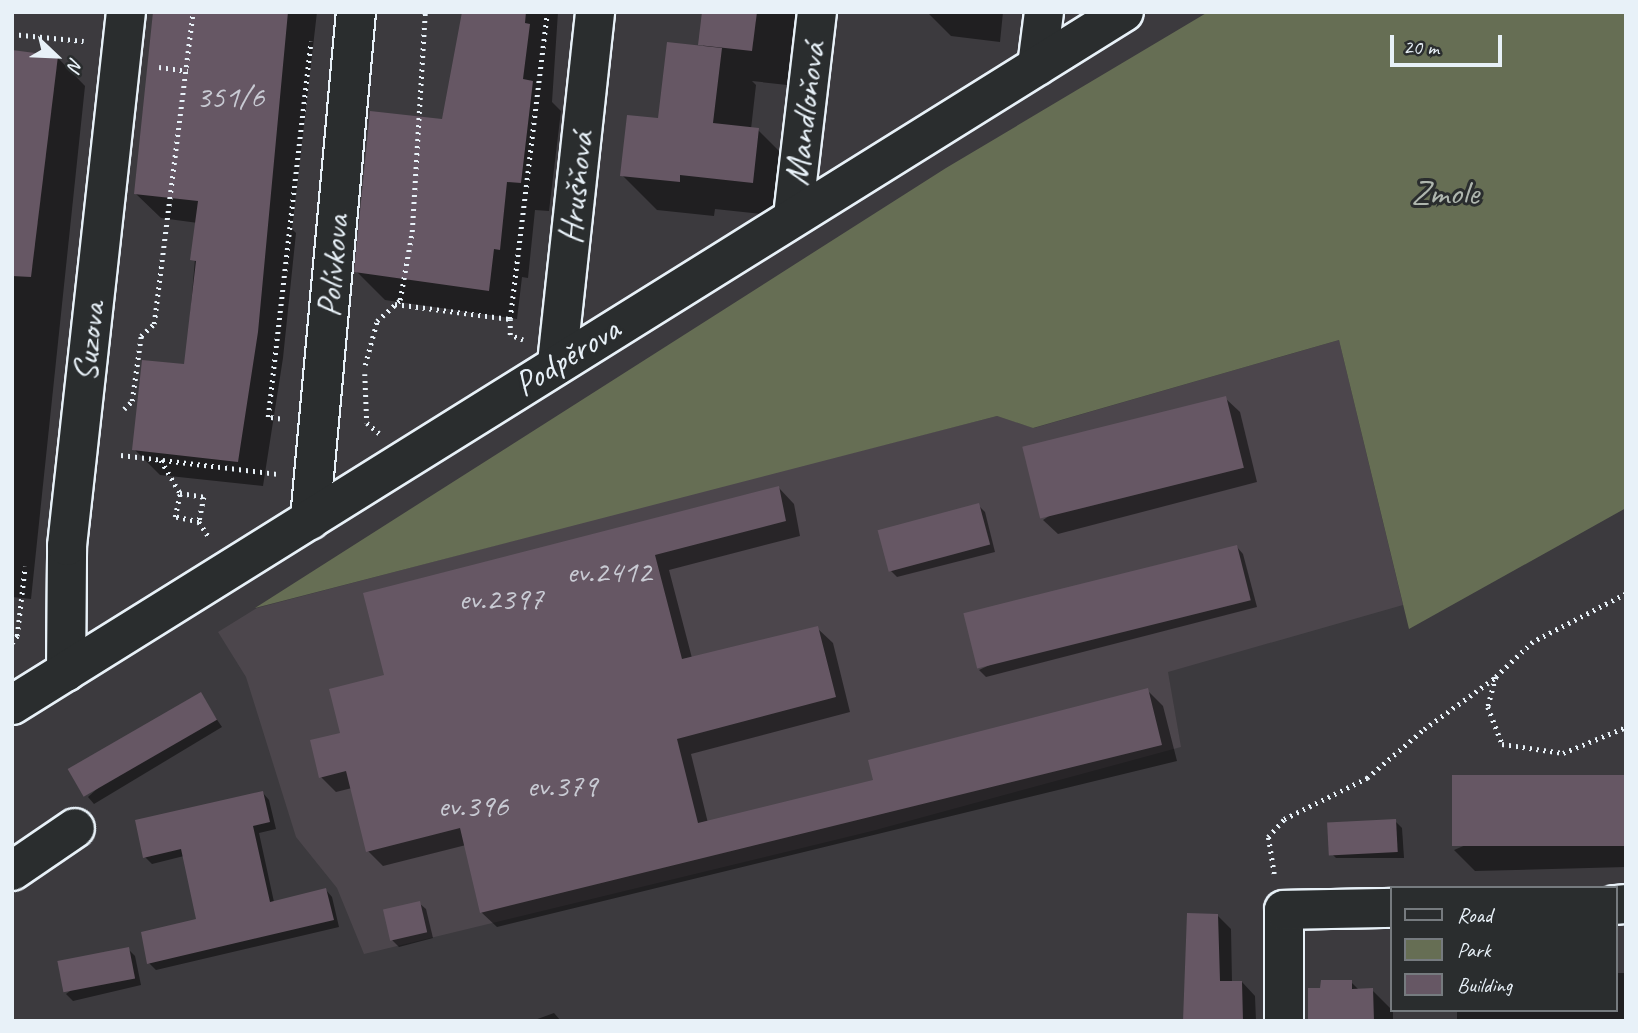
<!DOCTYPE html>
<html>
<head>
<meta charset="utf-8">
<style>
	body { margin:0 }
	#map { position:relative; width:1638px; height:1033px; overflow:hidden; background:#3c3a3e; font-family:Caveat,sans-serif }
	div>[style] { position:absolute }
	.built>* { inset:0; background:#4c464c }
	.green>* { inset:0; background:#666e54 }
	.shadow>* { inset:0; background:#0007 }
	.building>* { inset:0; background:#665764; transform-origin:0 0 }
	.path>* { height:4.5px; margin-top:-2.25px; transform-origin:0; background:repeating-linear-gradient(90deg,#e8f1f8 0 2px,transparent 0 7px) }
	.roads { filter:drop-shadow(2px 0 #e8f1f8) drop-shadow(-2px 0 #e8f1f8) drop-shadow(0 2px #e8f1f8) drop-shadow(0 -2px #e8f1f8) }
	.minor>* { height:38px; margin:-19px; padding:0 19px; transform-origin:19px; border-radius:19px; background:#2a2d2e }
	span { translate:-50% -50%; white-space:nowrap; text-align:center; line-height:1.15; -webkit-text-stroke:6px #2a2d2e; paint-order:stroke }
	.number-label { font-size:32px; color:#c8cad3 }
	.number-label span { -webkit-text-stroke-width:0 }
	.street-label { font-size:35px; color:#e8f1f8 }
	.park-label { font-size:35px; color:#aeb6ae }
	.frame { position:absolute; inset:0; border:14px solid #e8f1f8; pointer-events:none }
	.legend { position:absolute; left:1390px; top:886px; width:228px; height:126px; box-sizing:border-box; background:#2a2d2e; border:2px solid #767b7f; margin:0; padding:9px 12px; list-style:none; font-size:21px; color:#e8f1f8 }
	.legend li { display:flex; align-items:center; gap:14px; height:35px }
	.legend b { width:35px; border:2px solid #767b7f }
	.north { position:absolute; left:21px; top:21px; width:70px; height:70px; -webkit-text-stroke:5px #2a2d2e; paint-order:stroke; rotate:113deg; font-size:19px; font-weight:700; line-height:28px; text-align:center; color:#e8f1f8 }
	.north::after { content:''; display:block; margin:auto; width:24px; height:32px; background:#e8f1f8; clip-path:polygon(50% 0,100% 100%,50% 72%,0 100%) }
	.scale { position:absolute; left:1390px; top:35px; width:112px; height:32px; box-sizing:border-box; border:4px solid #e8f1f8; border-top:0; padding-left:9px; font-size:21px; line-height:24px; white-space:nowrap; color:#e8f1f8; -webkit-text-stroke:5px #2a2d2e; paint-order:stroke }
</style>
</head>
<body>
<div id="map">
	<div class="built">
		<i style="clip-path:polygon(1339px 340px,1403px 605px,1168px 672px,1181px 747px,872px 831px,364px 954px,337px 888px,296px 837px,246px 677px,218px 632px,257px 608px,694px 493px,997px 416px,1034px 428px)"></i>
	</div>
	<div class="green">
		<i style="clip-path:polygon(1208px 12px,1626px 12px,1626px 508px,1409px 629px,1339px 340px,1033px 428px,997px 416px,255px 608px,946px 168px)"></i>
	</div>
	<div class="shadow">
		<i style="clip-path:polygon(155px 12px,317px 12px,292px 229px,296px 233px,283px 358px,263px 486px,160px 475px,134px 449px,186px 366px,198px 223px,161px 218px,135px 193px)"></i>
		<i style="clip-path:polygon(464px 12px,558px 12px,552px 102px,561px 111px,549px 211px,535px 210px,528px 278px,522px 277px,517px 319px,385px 300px,356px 271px,443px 121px)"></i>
		<i style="clip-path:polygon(704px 12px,797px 12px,787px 85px,752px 81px,756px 85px,751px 129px,758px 130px,793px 165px,788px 217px,715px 209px,714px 216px,657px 210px,622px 175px,703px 48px)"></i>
		<i style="clip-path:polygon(927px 12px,1003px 12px,1000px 42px,951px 36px)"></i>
		<i style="clip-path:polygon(12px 53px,57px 57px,85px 86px,31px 599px,12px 597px)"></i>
		<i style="clip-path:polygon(1225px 398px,1240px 412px,1257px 482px,1058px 534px,1043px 520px)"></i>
		<i style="clip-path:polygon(779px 488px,794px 504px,800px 536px,669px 570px,692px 658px,817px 628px,833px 643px,850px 712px,691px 754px,708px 823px,875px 781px,1147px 690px,1163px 706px,1177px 761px,497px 927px,481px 912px,466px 845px,383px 866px,368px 851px,352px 788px,336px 792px,321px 777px,342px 735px,386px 676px)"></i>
		<i style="clip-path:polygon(978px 505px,985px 512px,995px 552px,897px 577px,890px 570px)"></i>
		<i style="clip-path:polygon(1237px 547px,1243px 554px,1257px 607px,986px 677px,979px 670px)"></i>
		<i style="clip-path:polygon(200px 695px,222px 727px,94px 804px,88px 797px)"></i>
		<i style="clip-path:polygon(1626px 777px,1626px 867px,1475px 871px,1454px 850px)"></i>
		<i style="clip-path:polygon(263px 793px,269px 800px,276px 829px,259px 833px,274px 902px,326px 890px,332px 897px,339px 927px,156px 970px,149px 963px,199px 920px,184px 856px,152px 864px,145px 857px)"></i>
		<i style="clip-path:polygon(1395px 821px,1402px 828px,1404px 858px,1336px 858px,1329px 851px)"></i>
		<i style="clip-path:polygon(419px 903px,426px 909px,433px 938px,399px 947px,392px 940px)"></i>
		<i style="clip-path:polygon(1218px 916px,1231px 929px,1232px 982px,1242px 982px,1255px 996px,1256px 1021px,1187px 1021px)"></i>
		<i style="clip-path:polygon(128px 949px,135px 956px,141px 985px,73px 1001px,66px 994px)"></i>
		<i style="clip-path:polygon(1615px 973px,1626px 973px,1626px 1021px,1457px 1021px,1457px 1010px,1615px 1010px)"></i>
		<i style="clip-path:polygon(1351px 982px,1359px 990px,1372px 990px,1393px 1011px,1393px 1021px,1310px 1021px)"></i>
		<i style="clip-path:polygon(554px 1013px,561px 1021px,532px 1021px)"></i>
	</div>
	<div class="building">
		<i style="clip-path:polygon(153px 12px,288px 12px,258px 332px,238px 462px,132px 450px,142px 360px,184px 364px,196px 261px,190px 260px,198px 201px,134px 194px)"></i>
		<i style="clip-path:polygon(462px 12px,526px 12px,525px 23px,530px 24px,523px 79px,533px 81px,521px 183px,507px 182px,500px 250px,494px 249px,489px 291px,354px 272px,370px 111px,442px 119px)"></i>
		<i style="clip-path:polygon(702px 12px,757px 12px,752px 51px,698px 45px)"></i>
		<i style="clip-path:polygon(667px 42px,722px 48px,713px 123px,759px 128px,753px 183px,680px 175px,680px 182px,620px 176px,627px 115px,658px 118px)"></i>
		<i style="clip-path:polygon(12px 50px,58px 56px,31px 277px,12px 276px)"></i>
		<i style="left:1226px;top:396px;width:74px;height:210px;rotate:76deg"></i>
		<i style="clip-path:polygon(779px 486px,786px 521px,655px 555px,682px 659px,818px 626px,836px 697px,677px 739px,698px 823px,873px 780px,868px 760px,1148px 688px,1162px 745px,480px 913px,460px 828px,366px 852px,346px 771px,319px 778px,310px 740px,340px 733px,329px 689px,384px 675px,363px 593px)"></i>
		<i style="left:979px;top:503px;width:43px;height:105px;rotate:75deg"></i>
		<i style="left:1237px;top:545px;width:57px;height:282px;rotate:76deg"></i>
		<i style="left:201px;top:692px;width:32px;height:154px;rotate:60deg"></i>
		<i style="left:1626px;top:775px;width:71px;height:174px;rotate:90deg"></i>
		<i style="clip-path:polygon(263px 791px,270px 822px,253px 826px,270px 902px,326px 888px,334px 920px,147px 964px,141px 932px,196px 919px,181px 849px,143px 858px,135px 820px)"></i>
		<i style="left:1396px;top:819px;width:33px;height:69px;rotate:87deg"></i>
		<i style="left:420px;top:901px;width:32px;height:38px;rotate:77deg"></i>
		<i style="clip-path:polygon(1187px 913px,1218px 914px,1220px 981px,1242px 981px,1243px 1021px,1183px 1021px)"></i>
		<i style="left:129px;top:947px;width:32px;height:73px;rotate:79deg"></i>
		<i style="clip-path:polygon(1321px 980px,1352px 980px,1352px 989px,1373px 988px,1374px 1021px,1308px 1021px,1308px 988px,1320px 988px)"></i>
	</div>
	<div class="path">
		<i style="left:12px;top:34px;width:72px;rotate:5.6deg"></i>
		<i style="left:159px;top:67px;width:29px;rotate:8deg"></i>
		<i style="left:395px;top:304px;width:116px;rotate:7.4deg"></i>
		<i style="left:523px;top:340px;width:14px;rotate:-159deg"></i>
		<i style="left:510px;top:335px;width:16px;rotate:-90deg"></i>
		<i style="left:510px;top:319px;width:309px;rotate:-83.1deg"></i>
		<i style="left:365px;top:365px;width:46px;rotate:-74.7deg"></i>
		<i style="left:377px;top:321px;width:31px;rotate:-42deg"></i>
		<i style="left:400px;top:300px;width:69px;rotate:-80deg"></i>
		<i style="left:412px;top:232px;width:220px;rotate:-86.6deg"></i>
		<i style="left:365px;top:374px;width:49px;rotate:87.7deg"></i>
		<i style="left:367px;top:423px;width:16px;rotate:40deg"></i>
		<i style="left:124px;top:409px;width:11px;rotate:-45deg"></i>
		<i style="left:132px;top:401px;width:66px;rotate:-82.1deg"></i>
		<i style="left:141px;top:336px;width:18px;rotate:-43deg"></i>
		<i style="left:154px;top:324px;width:314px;rotate:-82.9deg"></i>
		<i style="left:280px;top:419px;width:12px;rotate:-171deg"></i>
		<i style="left:268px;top:417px;width:378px;rotate:-83.5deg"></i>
		<i style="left:121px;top:455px;width:157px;rotate:6.9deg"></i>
		<i style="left:161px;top:460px;width:38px;rotate:60deg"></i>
		<i style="left:199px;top:522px;width:25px;rotate:-168deg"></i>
		<i style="left:175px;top:517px;width:25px;rotate:-78deg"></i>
		<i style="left:180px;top:493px;width:24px;rotate:9deg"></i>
		<i style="left:204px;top:497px;width:25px;rotate:101deg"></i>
		<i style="left:199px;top:522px;width:18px;rotate:56deg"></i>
		<i style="left:1626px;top:594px;width:105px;rotate:152.7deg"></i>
		<i style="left:1533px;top:642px;width:51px;rotate:136.6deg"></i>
		<i style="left:1496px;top:677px;width:31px;rotate:105deg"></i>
		<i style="left:1488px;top:707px;width:40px;rotate:69deg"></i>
		<i style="left:1502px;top:744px;width:62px;rotate:8.4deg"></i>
		<i style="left:1563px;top:753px;width:68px;rotate:-22.4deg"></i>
		<i style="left:12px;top:643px;width:9px;rotate:-54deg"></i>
		<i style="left:17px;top:636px;width:70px;rotate:-83.5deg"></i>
		<i style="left:1274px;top:874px;width:37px;rotate:-99deg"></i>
		<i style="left:1268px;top:837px;width:24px;rotate:-48deg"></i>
		<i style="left:1284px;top:819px;width:93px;rotate:-26.3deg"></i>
		<i style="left:1367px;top:778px;width:75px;rotate:-40.7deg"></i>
		<i style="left:1424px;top:729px;width:89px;rotate:-35.8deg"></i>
	</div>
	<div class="roads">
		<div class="minor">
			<i style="left:1037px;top:66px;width:54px;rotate:-82.6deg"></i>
			<i style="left:793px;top:216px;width:205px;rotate:-83.3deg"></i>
			<i style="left:557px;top:363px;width:353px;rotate:-83.8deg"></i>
			<i style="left:310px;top:520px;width:510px;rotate:-84.83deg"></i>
			<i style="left:66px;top:672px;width:126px;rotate:-89.5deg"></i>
			<i style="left:67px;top:546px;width:537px;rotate:-83.7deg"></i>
			<i style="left:12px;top:705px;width:1310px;rotate:-31.93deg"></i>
			<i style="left:12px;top:871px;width:76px;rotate:-34.3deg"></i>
			<i style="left:1615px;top:905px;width:11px;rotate:-5deg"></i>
			<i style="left:1284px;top:1021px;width:111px;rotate:-90deg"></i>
			<i style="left:1284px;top:910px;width:107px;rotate:-1.1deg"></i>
		</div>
	</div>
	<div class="number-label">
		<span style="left:230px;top:97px">351/6</span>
		<span style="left:609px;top:572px">ev.2412</span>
		<span style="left:501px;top:599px">ev.2397</span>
		<span style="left:562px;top:786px">ev.379</span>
		<span style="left:473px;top:806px">ev.396</span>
	</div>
	<div class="street-label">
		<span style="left:805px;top:114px;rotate:-83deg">Mandloňová</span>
		<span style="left:576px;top:188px;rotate:-84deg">Hrušňová</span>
		<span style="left:333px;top:266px;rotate:-85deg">Polívkova</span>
		<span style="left:89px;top:342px;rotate:-84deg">Suzova</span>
		<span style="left:567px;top:357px;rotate:-32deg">Podpěrova</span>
	</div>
	<div class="park-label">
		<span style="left:1445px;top:193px">Zmole</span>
	</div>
	<div class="frame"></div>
	<ul class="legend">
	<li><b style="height:9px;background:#2a2d2e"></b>Road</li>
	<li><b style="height:19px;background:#666e54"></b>Park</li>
	<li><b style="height:19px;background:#665764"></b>Building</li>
	</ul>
	<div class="north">N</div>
	<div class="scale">20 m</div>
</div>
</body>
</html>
